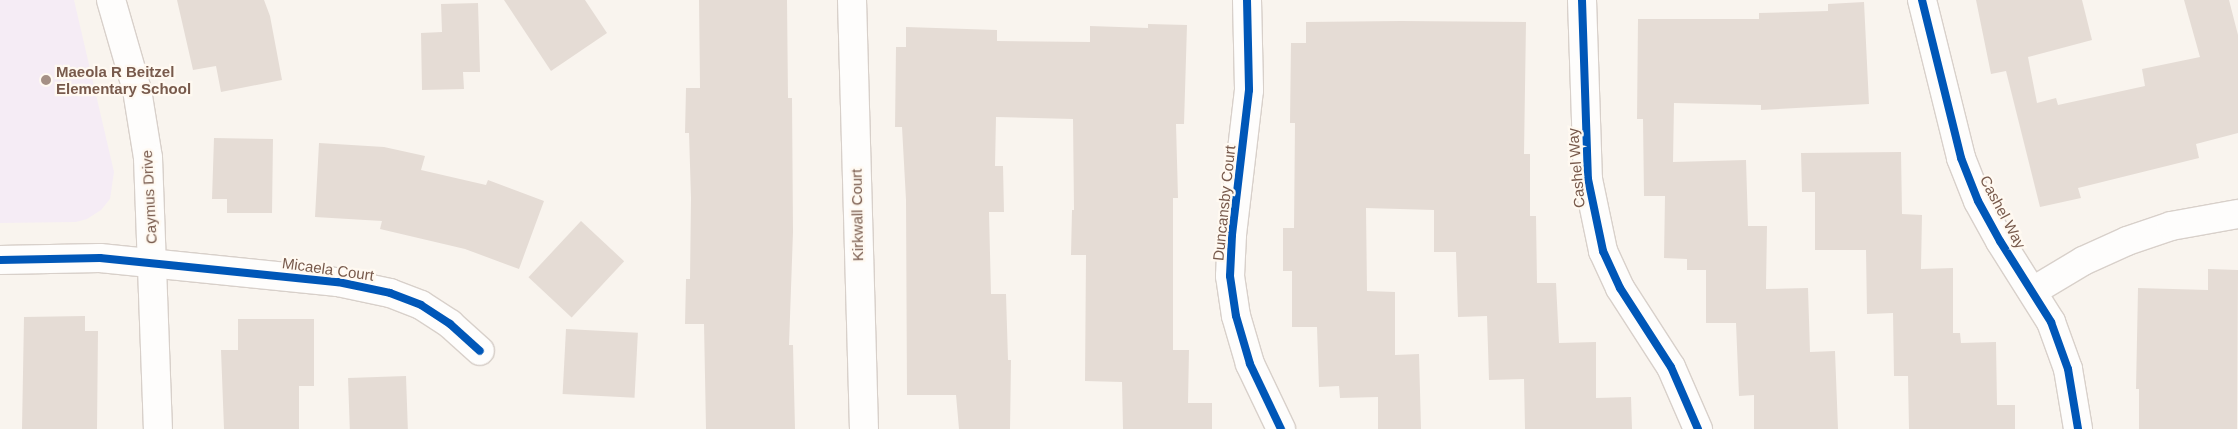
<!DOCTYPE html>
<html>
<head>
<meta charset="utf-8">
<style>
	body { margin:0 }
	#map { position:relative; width:2238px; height:429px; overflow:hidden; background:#f9f4ee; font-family:Helvetica,sans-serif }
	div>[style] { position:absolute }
	.education>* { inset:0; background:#f5ecf5 }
	.building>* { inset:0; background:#e5dcd5; transform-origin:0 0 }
	.roads { filter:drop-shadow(1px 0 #d8d0ca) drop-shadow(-1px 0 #d8d0ca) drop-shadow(0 1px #d8d0ca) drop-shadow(0 -1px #d8d0ca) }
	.minor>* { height:28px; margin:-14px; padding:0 14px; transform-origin:14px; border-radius:14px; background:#fefdfc }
	.cycleway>* { height:8px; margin:-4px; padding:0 4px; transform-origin:4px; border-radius:4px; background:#0057b8 }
	.dots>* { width:14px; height:14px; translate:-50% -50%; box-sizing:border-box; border:2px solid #fff9f1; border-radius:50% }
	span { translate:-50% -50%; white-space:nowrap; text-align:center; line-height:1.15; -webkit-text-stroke:4.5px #fff9f1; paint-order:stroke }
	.poi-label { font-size:15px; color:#785a4c; font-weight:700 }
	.left { translate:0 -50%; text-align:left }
	.street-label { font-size:15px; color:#785a4c }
</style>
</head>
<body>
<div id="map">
	<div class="education">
		<i style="clip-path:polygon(0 0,74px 0,114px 172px,110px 199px,101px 210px,87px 219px,76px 222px,0 223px)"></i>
	</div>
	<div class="building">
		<i style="clip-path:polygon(177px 0,264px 0,270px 16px,282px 80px,221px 92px,216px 66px,193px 70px)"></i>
		<i style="clip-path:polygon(504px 0,585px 0,607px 33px,551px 71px)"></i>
		<i style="clip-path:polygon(699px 0,787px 0,788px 98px,792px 98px,793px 232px,789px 345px,793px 345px,795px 429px,706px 429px,704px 324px,685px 324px,686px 279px,690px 279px,691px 198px,689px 133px,685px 133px,686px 88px,700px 88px)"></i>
		<i style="clip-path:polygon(1976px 0,2082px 0,2092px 40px,2028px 57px,2037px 103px,2056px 98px,2058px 105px,2145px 86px,2142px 69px,2200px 57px,2184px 0,2229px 0,2238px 35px,2238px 133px,2196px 144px,2199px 158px,2078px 188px,2081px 198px,2040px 207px,2006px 71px,1991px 74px)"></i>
		<i style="clip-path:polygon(1864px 2px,1869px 104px,1761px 110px,1761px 105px,1674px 103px,1673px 162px,1746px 160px,1748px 226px,1767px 226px,1766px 289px,1808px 288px,1810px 352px,1835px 351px,1838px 429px,1754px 429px,1754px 395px,1739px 396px,1736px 323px,1706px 323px,1706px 270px,1687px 270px,1687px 259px,1664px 258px,1665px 196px,1644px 196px,1643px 119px,1637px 119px,1638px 19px,1759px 19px,1759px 13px,1828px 11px,1828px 4px)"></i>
		<i style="clip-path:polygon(478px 3px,480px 72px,463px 72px,464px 89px,422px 90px,421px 33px,442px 32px,441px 4px)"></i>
		<i style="clip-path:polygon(1401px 21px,1526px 22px,1524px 154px,1530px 154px,1530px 216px,1536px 216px,1537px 283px,1556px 283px,1559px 343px,1596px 342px,1596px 398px,1631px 397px,1632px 429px,1525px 429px,1524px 379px,1489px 380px,1487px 316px,1458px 317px,1456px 252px,1434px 252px,1434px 210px,1366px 208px,1367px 291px,1395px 292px,1395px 355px,1419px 354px,1421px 429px,1378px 429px,1378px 397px,1340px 398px,1339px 386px,1319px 387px,1317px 327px,1292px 327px,1292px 271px,1283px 271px,1283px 228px,1294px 228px,1295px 123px,1290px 123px,1291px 43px,1306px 43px,1306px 22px)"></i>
		<i style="clip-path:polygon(1148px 24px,1187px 25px,1184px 124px,1176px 124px,1178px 198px,1173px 198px,1173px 350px,1189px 350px,1188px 403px,1212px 403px,1212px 429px,1123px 429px,1122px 382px,1085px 381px,1086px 255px,1071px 255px,1072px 210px,1074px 210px,1073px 119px,996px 117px,995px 166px,1003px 166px,1004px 212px,989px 212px,991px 294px,1006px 294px,1008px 360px,1011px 360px,1010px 429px,959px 429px,956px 395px,907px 395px,906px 200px,902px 127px,895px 127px,896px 47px,906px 47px,906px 27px,997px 30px,997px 41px,1090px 42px,1090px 26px,1148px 28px)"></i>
		<i style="clip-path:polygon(214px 138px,273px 139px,272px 213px,227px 213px,227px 199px,212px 199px)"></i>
		<i style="clip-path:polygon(319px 143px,384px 147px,425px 156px,421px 170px,486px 185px,488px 180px,544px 201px,519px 269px,465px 249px,380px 229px,382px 221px,315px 217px)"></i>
		<i style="clip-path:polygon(1901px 152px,1902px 214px,1922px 215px,1921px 269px,1953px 268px,1953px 333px,1960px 333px,1961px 343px,1996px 342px,1997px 405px,2015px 405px,2015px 429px,1909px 429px,1908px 376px,1894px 376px,1893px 313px,1867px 314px,1866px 250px,1815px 250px,1815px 192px,1802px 192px,1801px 153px)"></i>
		<i style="left:581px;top:221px;width:59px;height:77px;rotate:43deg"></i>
		<i style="clip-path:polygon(2208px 269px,2238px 270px,2237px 429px,2139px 429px,2139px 389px,2136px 389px,2138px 288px,2208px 290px)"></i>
		<i style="clip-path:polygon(85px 316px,85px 331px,98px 331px,97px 429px,22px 429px,24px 317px)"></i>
		<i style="clip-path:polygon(238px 319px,314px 319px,314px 386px,299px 386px,299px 429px,224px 429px,221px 350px,238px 350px)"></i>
		<i style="left:566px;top:329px;width:72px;height:65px;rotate:3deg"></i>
		<i style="left:406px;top:376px;width:53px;height:58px;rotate:88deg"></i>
	</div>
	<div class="roads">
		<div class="minor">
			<i style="left:111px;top:0;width:94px;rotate:73.9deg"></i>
			<i style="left:137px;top:90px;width:69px;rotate:80.8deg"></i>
			<i style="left:148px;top:158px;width:271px;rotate:87.9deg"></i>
			<i style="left:852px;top:0;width:429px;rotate:88.4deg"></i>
			<i style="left:1247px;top:0;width:90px;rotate:88.7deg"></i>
			<i style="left:1249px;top:90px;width:146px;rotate:96.7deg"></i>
			<i style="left:1232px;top:235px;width:41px;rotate:92.8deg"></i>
			<i style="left:1230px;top:276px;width:40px;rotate:81.5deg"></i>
			<i style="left:1236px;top:316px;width:50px;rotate:73.7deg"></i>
			<i style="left:1250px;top:364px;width:72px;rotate:64.5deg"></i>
			<i style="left:1582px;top:0;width:179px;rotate:88.1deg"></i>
			<i style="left:1588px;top:179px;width:74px;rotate:78.2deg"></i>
			<i style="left:1603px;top:251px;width:41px;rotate:65.3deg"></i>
			<i style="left:1620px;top:288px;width:94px;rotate:57.2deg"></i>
			<i style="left:1671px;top:367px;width:68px;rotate:66.5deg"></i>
			<i style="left:1922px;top:0;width:163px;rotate:76.1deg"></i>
			<i style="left:1961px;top:158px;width:46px;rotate:68.4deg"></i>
			<i style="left:1978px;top:201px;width:46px;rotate:61.2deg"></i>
			<i style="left:2000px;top:241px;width:96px;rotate:57.8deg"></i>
			<i style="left:2051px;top:322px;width:50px;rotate:70.1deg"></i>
			<i style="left:2068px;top:369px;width:61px;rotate:80.5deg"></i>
			<i style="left:0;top:260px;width:100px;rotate:-1.1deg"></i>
			<i style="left:100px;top:258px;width:239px;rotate:5.8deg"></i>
			<i style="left:338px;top:282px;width:53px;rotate:11.9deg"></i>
			<i style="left:390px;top:293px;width:33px;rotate:21deg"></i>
			<i style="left:421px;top:305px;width:35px;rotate:33deg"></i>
			<i style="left:450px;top:324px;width:40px;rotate:42deg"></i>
			<i style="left:2033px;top:291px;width:58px;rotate:-31deg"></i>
			<i style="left:2083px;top:261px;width:48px;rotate:-24.4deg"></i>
			<i style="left:2127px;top:241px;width:46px;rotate:-18.8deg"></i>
			<i style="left:2171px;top:226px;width:68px;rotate:-10.2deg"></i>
		</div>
	</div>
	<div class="cycleway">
		<i style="left:1247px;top:0;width:90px;rotate:88.7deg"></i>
		<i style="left:1249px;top:90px;width:146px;rotate:96.7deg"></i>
		<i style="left:1232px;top:235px;width:41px;rotate:92.8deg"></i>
		<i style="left:1230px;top:276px;width:40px;rotate:81.5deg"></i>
		<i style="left:1236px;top:316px;width:50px;rotate:73.7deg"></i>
		<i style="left:1250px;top:364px;width:72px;rotate:64.5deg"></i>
		<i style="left:1582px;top:0;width:179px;rotate:88.1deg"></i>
		<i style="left:1588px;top:179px;width:74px;rotate:78.2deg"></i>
		<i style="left:1603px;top:251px;width:41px;rotate:65.3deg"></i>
		<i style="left:1620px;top:288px;width:94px;rotate:57.2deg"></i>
		<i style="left:1671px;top:367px;width:68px;rotate:66.5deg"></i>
		<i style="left:1922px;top:0;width:163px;rotate:76.1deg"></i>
		<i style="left:1961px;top:158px;width:46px;rotate:68.4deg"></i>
		<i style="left:1978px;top:201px;width:46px;rotate:61.2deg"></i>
		<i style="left:2000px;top:241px;width:96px;rotate:57.8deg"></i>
		<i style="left:2051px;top:322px;width:50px;rotate:70.1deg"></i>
		<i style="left:2068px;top:369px;width:61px;rotate:80.5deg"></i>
		<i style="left:0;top:260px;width:100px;rotate:-1.1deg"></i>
		<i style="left:100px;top:258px;width:239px;rotate:5.8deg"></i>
		<i style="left:338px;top:282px;width:53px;rotate:11.9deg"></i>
		<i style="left:390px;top:293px;width:33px;rotate:21deg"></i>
		<i style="left:421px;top:305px;width:35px;rotate:33deg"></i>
		<i style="left:450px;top:324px;width:40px;rotate:42deg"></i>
	</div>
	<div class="dots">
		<i style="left:46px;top:80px;background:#a59085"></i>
	</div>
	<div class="poi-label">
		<span class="left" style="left:56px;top:80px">Maeola R Beitzel<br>Elementary School</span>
	</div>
	<div class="street-label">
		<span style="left:1576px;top:168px;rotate:-95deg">Cashel Way</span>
		<span style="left:149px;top:197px;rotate:-93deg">Caymus Drive</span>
		<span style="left:1224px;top:203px;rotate:-84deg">Duncansby Court</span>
		<span style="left:2003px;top:212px;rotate:62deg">Cashel Way</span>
		<span style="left:857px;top:215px;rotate:-91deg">Kirkwall Court</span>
		<span style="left:328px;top:269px;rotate:8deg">Micaela Court</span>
	</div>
</div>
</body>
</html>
